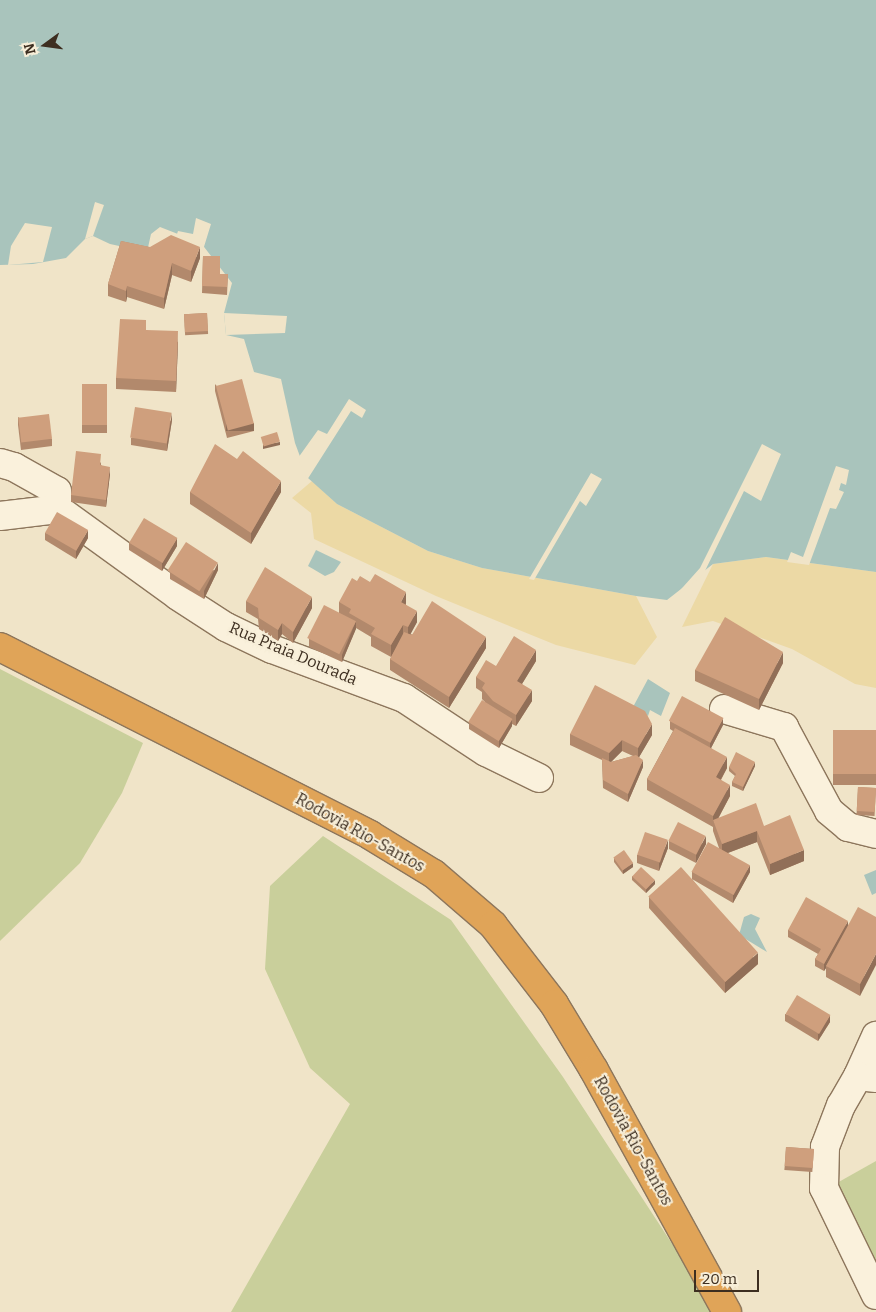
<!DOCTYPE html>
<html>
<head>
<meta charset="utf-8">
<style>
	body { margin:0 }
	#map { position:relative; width:876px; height:1312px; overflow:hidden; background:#f0e4c8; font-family:Bitter,serif }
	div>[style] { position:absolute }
	.green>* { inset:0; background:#c9cf9b }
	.sand>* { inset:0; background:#ecd9a5 }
	.water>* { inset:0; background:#a9c4bc }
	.pier>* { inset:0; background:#f0e4c8 }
	.roads { filter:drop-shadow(1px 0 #8d765c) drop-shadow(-1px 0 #8d765c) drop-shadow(0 1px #8d765c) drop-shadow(0 -1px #8d765c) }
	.minor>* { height:28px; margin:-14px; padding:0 14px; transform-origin:14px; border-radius:14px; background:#faf1dc }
	.highway>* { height:28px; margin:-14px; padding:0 14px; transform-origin:14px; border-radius:14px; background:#e0a458 }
	.wall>* { inset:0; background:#b2896c; transform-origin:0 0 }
	.shaded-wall>* { inset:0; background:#916f58; transform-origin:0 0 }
	.building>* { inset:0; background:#cf9f7d; transform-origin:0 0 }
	span { translate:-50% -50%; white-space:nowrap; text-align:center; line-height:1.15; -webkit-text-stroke:4px #f7eed8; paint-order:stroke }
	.street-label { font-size:16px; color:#3d2e20 }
	.north { position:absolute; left:20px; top:20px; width:50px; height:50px; -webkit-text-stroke:4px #f7eed8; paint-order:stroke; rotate:256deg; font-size:14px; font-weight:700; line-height:20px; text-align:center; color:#3d2e20 }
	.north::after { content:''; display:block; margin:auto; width:18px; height:22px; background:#3d2e20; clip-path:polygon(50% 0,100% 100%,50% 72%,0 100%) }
	.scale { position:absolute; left:694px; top:1270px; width:65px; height:22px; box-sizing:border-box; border:2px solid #3d2e20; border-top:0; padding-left:6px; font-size:15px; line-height:18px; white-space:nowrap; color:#3d2e20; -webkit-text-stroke:4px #f7eed8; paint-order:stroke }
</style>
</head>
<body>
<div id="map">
	<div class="green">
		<i style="clip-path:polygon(0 669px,143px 743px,122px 793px,80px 863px,0 941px)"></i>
		<i style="clip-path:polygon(323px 836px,451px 920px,563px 1077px,701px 1288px,712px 1312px,231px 1312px,350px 1104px,310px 1068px,265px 969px,270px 886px)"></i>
		<i style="clip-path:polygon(876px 1161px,876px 1277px,828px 1188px)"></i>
	</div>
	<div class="sand">
		<i style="clip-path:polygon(312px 481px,337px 504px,428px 551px,482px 568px,636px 596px,657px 637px,635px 665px,556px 645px,436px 596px,314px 539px,311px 513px,292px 498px)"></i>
		<i style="clip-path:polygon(766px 557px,876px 572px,876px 688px,855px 684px,792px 649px,713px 621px,682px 627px,713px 564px)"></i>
	</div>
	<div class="water">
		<i style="clip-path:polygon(0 0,876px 0,876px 572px,766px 557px,713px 564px,667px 600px,636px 596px,482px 568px,428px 551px,337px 504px,308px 478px,295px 443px,281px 379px,254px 372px,244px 339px,226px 335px,224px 313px,232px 283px,201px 243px,160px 227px,151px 234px,147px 252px,110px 244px,93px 236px,85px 239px,66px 258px,33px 264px,0 265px)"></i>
		<i style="clip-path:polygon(316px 550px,341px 562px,334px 572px,325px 576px,308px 566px)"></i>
		<i style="clip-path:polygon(648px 679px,670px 693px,661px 716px,650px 710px,648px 716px,633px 707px)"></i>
		<i style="clip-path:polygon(876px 870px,876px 893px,872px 895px,864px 875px)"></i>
		<i style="clip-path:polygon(751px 914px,760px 918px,755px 929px,767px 952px,739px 935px,744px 917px)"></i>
	</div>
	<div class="pier">
		<i style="clip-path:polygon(95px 202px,104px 205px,93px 236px,85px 239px)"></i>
		<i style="clip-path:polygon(196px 218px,211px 224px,203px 250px,199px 245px,176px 237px,178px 231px,193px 234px)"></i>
		<i style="clip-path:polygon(25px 223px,52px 227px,43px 262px,8px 265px,11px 246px)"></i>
		<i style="clip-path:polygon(224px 313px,287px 316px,285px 333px,226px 335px)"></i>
		<i style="clip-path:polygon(349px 399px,366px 410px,362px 418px,351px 411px,307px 480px,298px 458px,318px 430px,327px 434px)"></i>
		<i style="clip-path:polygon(762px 444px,781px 454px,761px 501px,744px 491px,703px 575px,675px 596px,700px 568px)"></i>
		<i style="clip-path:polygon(836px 466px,849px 470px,846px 485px,841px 483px,839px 490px,844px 492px,836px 509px,830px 508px,809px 565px,787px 562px,791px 552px,803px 557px)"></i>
		<i style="clip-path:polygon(591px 473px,602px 479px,586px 506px,580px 501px,534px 580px,529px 579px)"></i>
	</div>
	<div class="roads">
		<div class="minor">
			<i style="left:0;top:463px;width:15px;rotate:16deg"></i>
			<i style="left:14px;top:467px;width:49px;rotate:29.2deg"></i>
			<i style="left:57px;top:491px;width:18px;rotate:87deg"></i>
			<i style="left:58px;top:509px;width:148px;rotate:35.9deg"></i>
			<i style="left:178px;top:596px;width:57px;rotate:32.9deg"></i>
			<i style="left:226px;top:627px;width:51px;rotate:25.6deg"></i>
			<i style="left:272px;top:649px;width:141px;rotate:20.4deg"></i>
			<i style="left:404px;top:698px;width:98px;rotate:33.4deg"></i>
			<i style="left:486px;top:752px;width:59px;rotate:26.1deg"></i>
			<i style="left:0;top:516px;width:58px;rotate:-6.9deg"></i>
			<i style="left:724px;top:709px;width:63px;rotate:16.7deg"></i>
			<i style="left:784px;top:727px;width:95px;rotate:61.8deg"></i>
			<i style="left:829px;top:811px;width:25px;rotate:40deg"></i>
			<i style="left:848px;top:827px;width:29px;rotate:14deg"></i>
			<i style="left:858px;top:1076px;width:44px;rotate:-65.8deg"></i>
			<i style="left:876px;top:1078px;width:18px;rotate:-174deg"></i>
			<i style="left:858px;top:1076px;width:34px;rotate:120deg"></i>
			<i style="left:841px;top:1105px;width:45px;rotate:110.9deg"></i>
			<i style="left:825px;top:1147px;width:41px;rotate:91.4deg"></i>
			<i style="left:824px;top:1188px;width:119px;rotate:64.1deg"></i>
		</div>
		<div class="highway">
			<i style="left:0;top:647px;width:415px;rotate:26.9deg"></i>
			<i style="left:370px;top:835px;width:75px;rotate:31.4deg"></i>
			<i style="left:434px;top:874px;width:78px;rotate:40.8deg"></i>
			<i style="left:493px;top:925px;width:100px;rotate:52.3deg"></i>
			<i style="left:554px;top:1004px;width:77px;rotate:58.8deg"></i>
			<i style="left:594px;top:1070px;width:276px;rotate:61.2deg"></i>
		</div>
	</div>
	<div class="wall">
		<i style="clip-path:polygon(121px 241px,200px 258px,191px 282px,172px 275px,164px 309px,127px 297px,126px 302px,108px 296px,108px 284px)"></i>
		<i style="clip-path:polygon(203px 256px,220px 274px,228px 274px,227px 295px,202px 293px)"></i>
		<i style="left:207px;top:313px;width:21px;height:23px;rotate:87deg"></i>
		<i style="clip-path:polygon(146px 330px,178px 342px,176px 392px,116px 389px,116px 378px)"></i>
		<i style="left:82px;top:384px;width:25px;height:49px"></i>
		<i style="clip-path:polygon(215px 384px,254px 431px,227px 438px,215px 391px)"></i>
		<i style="clip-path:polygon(18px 417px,52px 439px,52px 446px,21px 450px,18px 425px)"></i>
		<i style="clip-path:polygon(172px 420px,167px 451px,131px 445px,131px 438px)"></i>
		<i style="clip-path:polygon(101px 462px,101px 465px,110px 474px,106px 507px,71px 502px,71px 495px)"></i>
		<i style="clip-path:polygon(190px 492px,281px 492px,251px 544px,190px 504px)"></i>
		<i style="clip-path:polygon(45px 533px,88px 538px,76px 559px,45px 540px)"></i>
		<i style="clip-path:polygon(129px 543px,177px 546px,162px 571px,129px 550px)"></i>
		<i style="clip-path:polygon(218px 570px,204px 599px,170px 579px,170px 572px)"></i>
		<i style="clip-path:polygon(246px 601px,312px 608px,293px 643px,282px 634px,278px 641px,259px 629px,258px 619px,246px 612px)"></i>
		<i style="clip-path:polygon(339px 602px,406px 603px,406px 605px,417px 622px,410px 634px,486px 648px,449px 708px,390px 670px,390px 659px,399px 643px,391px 657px,371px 646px,371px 637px,356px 628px,342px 662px,309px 647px,309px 639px,339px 613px)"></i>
		<i style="clip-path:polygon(536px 661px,522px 684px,532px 701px,516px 726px,512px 724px,512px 726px,499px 748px,469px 729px,469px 722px,485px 702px,482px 699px,482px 692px,476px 688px,476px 677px,496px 666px)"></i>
		<i style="clip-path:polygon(783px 663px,759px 710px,695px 681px,695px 670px)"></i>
		<i style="clip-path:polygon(670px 721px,723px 725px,711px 748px,727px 768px,721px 780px,730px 796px,718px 819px,764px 826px,804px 861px,770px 875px,757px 842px,728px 853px,750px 872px,733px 903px,692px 879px,758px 964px,725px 993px,649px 908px,649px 897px,692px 879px,692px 872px,719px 848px,713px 831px,713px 827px,647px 790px,647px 779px,673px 731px,670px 729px)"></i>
		<i style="left:876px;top:730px;width:55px;height:43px;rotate:90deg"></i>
		<i style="clip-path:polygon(evenodd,570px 734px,652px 735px,639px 757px,643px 767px,628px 802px,603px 788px,602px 760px,570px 745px,570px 734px,622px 751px,633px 756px,611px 762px,622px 751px)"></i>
		<i style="clip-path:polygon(755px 766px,743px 791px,732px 786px,732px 782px,735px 776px,729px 771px,729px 767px)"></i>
		<i style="left:858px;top:787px;width:18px;height:28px;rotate:3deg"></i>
		<i style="clip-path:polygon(669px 841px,706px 844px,696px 863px,669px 849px)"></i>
		<i style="clip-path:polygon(668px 848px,659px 871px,637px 863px,637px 855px)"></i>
		<i style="clip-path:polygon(614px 858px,633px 867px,623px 874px,614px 862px)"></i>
		<i style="clip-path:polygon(632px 876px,655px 884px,646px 893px,632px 880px)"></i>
		<i style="clip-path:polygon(876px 917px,860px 996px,826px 977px,826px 968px,824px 971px,815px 966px,815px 959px,818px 954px,788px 937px,788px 930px,848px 925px)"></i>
		<i style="clip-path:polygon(785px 1014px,830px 1022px,818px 1041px,785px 1021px)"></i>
		<i style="left:786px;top:1147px;width:28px;height:23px;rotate:4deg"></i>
	</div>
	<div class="shaded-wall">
		<i style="clip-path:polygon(200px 247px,200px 258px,191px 282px,191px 271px)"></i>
		<i style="clip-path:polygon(172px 263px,172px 275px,164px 309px,164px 298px)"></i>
		<i style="clip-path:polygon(127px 286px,127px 297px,126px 302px,126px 291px)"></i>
		<i style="clip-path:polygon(178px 331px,178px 342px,176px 392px,176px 381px)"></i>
		<i style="clip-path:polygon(172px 413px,172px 420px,167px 451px,167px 443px)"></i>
		<i style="left:254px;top:423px;width:8px;height:28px;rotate:90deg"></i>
		<i style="clip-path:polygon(280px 442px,280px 445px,263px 449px,263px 445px)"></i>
		<i style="clip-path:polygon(110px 467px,110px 474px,106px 507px,106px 500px)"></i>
		<i style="clip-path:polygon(281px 481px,281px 492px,251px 544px,251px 533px)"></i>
		<i style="clip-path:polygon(88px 530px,88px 538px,76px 559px,76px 551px)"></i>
		<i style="clip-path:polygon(177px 538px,177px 546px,162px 571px,162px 563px)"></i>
		<i style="clip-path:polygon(218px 563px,218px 570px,204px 599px,204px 591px)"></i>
		<i style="clip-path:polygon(406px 592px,406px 603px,401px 613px,401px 602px)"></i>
		<i style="clip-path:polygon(312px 597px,312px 608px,293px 643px,293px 632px)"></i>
		<i style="clip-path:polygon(417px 611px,417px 622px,408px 639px,408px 627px)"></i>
		<i style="clip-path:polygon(356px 621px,356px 629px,342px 662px,342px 655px)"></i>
		<i style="clip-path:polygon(282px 623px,282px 634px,278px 641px,278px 630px)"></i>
		<i style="clip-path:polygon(403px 625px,403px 636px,391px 657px,391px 645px)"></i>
		<i style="clip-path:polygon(486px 637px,486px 648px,449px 708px,449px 697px)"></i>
		<i style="clip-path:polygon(536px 650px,536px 661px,517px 692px,517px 681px)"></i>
		<i style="clip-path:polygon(783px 652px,783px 663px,759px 710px,759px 699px)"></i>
		<i style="clip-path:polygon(532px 690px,532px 701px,516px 726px,516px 715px)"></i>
		<i style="clip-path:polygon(723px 718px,723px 725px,710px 750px,710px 743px)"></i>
		<i style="clip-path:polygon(512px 719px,512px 726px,499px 748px,499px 740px)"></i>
		<i style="clip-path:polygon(652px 724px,652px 735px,638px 759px,638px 748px)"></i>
		<i style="clip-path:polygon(622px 740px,622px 751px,609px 764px,609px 753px)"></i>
		<i style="clip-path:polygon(727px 757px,727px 768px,716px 788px,716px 777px)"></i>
		<i style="clip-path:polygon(643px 760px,643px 767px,628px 802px,628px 794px)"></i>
		<i style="clip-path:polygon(755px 762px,755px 766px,743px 791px,743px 787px)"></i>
		<i style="clip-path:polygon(730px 785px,730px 796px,715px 824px,713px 820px,713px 816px)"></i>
		<i style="clip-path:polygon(757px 831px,757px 842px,722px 855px,722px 844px)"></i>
		<i style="clip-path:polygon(706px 836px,706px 844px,696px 863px,696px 855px)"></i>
		<i style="clip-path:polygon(668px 840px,668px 848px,659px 871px,659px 863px)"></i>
		<i style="clip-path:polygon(804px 850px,804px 861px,770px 875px,770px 864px)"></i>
		<i style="clip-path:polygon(633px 863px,633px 867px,623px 874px,623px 870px)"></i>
		<i style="clip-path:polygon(750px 865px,750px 872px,733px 903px,733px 895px)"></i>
		<i style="clip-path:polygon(655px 880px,655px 884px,646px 893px,646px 889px)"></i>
		<i style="clip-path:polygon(848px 921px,848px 929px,826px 966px,826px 968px,824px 971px,824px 964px)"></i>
		<i style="clip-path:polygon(758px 953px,758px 964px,725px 993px,725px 982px)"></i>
		<i style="clip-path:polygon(876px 954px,876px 965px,860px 996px,860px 984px)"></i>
		<i style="clip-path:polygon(830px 1015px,830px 1022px,818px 1041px,818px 1034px)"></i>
	</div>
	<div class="building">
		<i style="clip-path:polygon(171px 235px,200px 247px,191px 271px,172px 263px,164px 298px,127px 286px,126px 291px,108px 284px,121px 241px,150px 247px)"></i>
		<i style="clip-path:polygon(203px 256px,220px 256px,220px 274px,228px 274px,227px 287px,202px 286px)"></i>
		<i style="left:207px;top:313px;width:18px;height:23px;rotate:87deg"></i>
		<i style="clip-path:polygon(120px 319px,146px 320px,146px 330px,178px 331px,176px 381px,116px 378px)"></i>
		<i style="left:242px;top:379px;width:46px;height:27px;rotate:75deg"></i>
		<i style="left:82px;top:384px;width:25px;height:41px"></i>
		<i style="left:135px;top:407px;width:37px;height:31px;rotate:9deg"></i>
		<i style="left:49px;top:414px;width:25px;height:31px;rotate:83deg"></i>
		<i style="left:277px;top:432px;width:10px;height:17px;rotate:73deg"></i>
		<i style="clip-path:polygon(215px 444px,237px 459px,243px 451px,281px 481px,251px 533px,190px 492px)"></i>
		<i style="clip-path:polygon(76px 451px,101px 454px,100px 465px,110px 467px,106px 500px,71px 495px)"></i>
		<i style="left:57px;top:512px;width:36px;height:24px;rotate:30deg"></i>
		<i style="left:144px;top:518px;width:39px;height:29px;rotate:31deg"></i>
		<i style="left:186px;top:542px;width:38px;height:34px;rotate:33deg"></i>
		<i style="clip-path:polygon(265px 567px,312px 597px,293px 632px,282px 623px,278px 630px,259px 618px,258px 608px,246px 601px)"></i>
		<i style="clip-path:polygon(375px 574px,406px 592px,401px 602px,417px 611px,408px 627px,403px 625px,391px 645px,371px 634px,375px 628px,349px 613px,351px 609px,339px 602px,352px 578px,357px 581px,360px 576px,370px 582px)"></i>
		<i style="clip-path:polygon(432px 601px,486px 637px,449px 697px,390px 659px,404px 632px,412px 635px)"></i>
		<i style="left:324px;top:605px;width:36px;height:37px;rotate:27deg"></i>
		<i style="clip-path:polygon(725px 617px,783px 652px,759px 699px,695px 670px)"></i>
		<i style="clip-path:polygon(514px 636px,536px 650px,517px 681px,532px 690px,516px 715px,493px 701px,482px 688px,485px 683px,476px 677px,486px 660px,496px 666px)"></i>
		<i style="clip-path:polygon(595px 685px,645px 711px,652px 724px,638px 748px,622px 740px,609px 753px,570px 734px)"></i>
		<i style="left:682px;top:696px;width:47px;height:28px;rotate:28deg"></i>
		<i style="left:482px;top:700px;width:36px;height:26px;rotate:32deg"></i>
		<i style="clip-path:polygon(675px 728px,727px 757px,716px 777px,730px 785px,713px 816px,647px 779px)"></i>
		<i style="left:876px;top:730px;width:44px;height:43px;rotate:90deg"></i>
		<i style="clip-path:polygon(736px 752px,755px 762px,743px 787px,732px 782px,736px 774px,729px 767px)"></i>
		<i style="clip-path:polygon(636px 755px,643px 760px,628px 794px,603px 780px,602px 758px,611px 762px)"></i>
		<i style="left:858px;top:787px;width:18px;height:24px;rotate:3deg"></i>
		<i style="clip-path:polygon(756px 803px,764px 826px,790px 815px,804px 850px,770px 864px,757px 831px,722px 844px,713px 820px)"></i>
		<i style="left:678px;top:822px;width:31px;height:21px;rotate:27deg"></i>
		<i style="left:645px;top:832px;width:24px;height:24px;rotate:19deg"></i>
		<i style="left:708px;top:842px;width:48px;height:34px;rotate:29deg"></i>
		<i style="left:624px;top:850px;width:16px;height:13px;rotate:55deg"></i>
		<i style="left:641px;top:867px;width:19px;height:13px;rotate:43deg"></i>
		<i style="left:681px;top:867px;width:115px;height:44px;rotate:48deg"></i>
		<i style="clip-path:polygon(806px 897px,848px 921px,824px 964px,815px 959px,821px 949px,788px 930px)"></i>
		<i style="clip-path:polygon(858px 907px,876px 917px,876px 954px,860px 984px,826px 966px)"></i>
		<i style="left:797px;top:995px;width:39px;height:22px;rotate:31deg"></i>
		<i style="left:786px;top:1147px;width:28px;height:19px;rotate:4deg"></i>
	</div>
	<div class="street-label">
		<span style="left:293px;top:654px;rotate:23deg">Rua Praia Dourada</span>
		<span style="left:360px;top:833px;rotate:29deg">Rodovia Rio-Santos</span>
		<span style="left:633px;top:1141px;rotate:61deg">Rodovia Rio-Santos</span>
	</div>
	<div class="north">N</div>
	<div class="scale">20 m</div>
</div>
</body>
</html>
